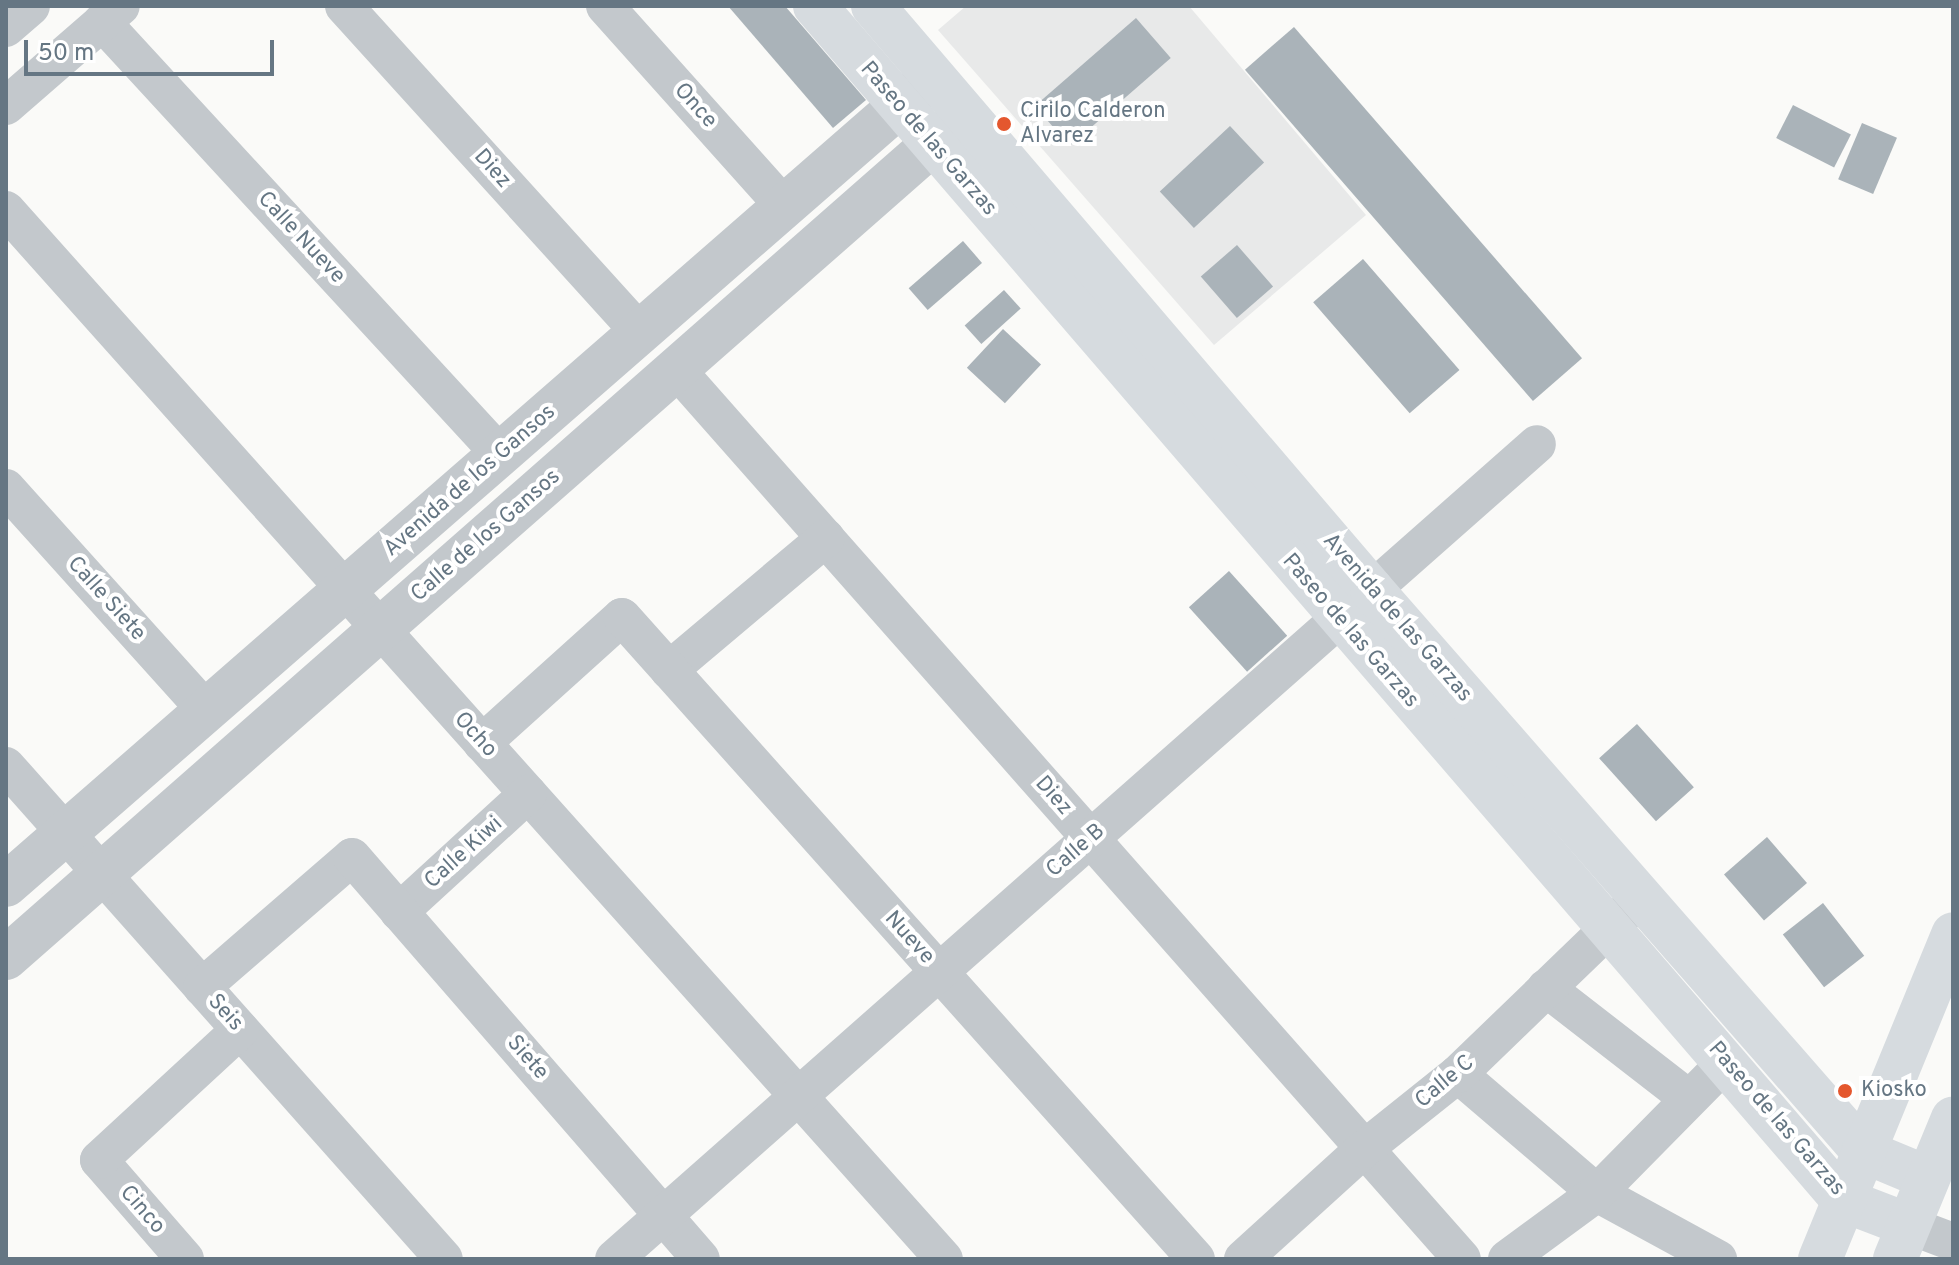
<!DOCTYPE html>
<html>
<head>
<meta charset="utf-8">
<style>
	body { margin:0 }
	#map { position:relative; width:1959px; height:1265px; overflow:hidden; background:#fafaf8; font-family:Overpass,sans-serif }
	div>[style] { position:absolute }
	.built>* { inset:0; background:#e8e9e9 }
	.building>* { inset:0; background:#aab3b9; transform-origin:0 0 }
	.minor>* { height:38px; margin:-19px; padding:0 19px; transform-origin:19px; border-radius:19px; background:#c3c8cc }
	.tertiary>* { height:44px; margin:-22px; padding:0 22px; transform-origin:22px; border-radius:22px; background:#c3c8cc }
	.secondary>* { height:44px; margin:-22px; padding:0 22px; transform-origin:22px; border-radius:22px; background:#d6dbdf }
	.primary>* { height:44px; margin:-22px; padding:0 22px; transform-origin:22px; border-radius:22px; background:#d6dbdf }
	.dots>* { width:22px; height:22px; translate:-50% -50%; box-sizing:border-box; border:4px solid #fff; border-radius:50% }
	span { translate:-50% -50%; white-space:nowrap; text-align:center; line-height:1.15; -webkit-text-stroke:8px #fff; paint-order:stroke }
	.street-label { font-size:22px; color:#657683 }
	.poi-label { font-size:22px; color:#657683 }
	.left { translate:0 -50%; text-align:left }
	.frame { position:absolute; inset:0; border:8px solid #657683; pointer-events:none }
	.scale { position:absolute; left:24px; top:40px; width:250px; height:36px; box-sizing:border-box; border:4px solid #657683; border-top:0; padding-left:10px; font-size:24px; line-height:28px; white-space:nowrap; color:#657683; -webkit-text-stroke:6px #fff; paint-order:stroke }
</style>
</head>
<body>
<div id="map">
	<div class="built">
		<i style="clip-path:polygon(966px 6px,1189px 6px,1366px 215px,1214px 345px,938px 30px)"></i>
	</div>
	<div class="building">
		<i style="clip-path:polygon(728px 6px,785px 6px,866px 100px,833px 128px)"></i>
		<i style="left:1136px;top:18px;width:53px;height:134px;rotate:49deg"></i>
		<i style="left:1294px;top:27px;width:439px;height:65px;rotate:49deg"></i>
		<i style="left:1793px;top:105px;width:65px;height:37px;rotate:27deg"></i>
		<i style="left:1862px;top:123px;width:38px;height:61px;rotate:23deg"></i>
		<i style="left:1230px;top:126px;width:50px;height:96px;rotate:47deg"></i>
		<i style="left:963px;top:241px;width:29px;height:72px;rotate:49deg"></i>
		<i style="left:1237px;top:245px;width:55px;height:48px;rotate:49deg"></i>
		<i style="left:1363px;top:259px;width:147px;height:66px;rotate:49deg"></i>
		<i style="left:1004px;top:290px;width:25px;height:53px;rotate:48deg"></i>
		<i style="left:1003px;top:329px;width:52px;height:53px;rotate:43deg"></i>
		<i style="left:1229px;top:571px;width:87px;height:54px;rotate:48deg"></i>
		<i style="left:1637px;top:724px;width:85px;height:51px;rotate:48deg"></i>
		<i style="left:1767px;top:837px;width:61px;height:57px;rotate:49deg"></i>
		<i style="left:1823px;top:903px;width:67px;height:51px;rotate:52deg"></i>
	</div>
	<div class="minor">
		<i style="left:344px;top:6px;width:440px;rotate:47.8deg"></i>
		<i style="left:605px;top:6px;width:268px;rotate:48.2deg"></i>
		<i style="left:102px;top:22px;width:587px;rotate:47.35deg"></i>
		<i style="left:6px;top:28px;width:33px;rotate:-41deg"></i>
		<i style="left:6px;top:106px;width:152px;rotate:-41deg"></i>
		<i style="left:6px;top:210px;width:1407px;rotate:48.2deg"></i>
		<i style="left:676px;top:369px;width:1187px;rotate:48.55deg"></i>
		<i style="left:6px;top:488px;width:299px;rotate:48deg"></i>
		<i style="left:669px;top:670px;width:205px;rotate:-40.1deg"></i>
		<i style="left:482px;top:743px;width:188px;rotate:-42deg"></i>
		<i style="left:622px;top:617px;width:861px;rotate:48.2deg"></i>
		<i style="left:6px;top:766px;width:659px;rotate:48.38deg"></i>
		<i style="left:399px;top:912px;width:175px;rotate:-42.5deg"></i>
		<i style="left:202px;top:987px;width:198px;rotate:-40.9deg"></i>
		<i style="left:352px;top:857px;width:532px;rotate:49.04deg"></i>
		<i style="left:1546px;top:988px;width:180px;rotate:37.8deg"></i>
		<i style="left:1458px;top:1074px;width:183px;rotate:40.6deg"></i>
		<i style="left:1597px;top:1193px;width:138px;rotate:28.6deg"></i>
		<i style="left:1908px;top:1225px;width:48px;rotate:20.7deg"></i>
		<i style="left:185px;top:1259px;width:131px;rotate:-131deg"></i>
		<i style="left:99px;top:1160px;width:192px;rotate:-42.7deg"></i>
		<i style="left:614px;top:1259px;width:1231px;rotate:-41.44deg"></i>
		<i style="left:1243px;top:1259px;width:164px;rotate:-42.3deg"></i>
		<i style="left:1364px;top:1149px;width:120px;rotate:-38.6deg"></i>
		<i style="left:1458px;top:1074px;width:239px;rotate:-44deg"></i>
		<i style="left:1507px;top:1259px;width:112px;rotate:-36.3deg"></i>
		<i style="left:1597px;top:1193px;width:185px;rotate:-45.4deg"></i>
	</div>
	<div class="tertiary">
		<i style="left:6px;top:885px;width:1223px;rotate:-41.09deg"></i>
		<i style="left:6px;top:958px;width:1270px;rotate:-41.3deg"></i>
	</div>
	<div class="secondary">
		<i style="left:815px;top:6px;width:1576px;rotate:49.27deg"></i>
		<i style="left:1843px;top:1200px;width:70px;rotate:21deg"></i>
		<i style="left:873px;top:6px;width:768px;rotate:49.49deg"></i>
		<i style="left:1372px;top:590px;width:746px;rotate:48.81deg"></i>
		<i style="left:1863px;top:1151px;width:70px;rotate:22.6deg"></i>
	</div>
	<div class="primary">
		<i style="left:1820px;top:1259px;width:351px;rotate:-67.7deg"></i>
		<i style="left:1895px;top:1259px;width:152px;rotate:-67.6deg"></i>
	</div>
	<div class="dots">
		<i style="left:1004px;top:124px;background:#e4572e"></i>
		<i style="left:1845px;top:1091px;background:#e4572e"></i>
	</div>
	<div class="street-label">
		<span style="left:695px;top:106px;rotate:48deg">Once</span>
		<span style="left:928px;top:139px;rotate:49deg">Paseo de las Garzas</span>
		<span style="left:492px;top:169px;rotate:48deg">Diez</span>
		<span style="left:301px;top:238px;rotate:47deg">Calle Nueve</span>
		<span style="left:470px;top:481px;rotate:-41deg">Avenida de los Gansos</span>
		<span style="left:486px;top:536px;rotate:-41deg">Calle de los Gansos</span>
		<span style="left:106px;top:599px;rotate:48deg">Calle Siete</span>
		<span style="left:1397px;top:618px;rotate:49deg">Avenida de las Garzas</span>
		<span style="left:1350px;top:631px;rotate:49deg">Paseo de las Garzas</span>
		<span style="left:475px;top:735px;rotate:48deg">Ocho</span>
		<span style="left:1053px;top:796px;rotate:49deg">Diez</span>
		<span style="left:1076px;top:851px;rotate:-41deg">Calle B</span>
		<span style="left:464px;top:853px;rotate:-42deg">Calle Kiwi</span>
		<span style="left:909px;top:938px;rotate:48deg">Nueve</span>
		<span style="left:225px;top:1013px;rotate:48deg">Seis</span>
		<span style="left:527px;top:1058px;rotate:49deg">Siete</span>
		<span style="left:1445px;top:1082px;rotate:-40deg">Calle C</span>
		<span style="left:1776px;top:1119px;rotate:49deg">Paseo de las Garzas</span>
		<span style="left:142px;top:1210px;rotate:49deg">Cinco</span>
	</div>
	<div class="poi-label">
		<span class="left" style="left:1020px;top:124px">Cirilo Calderon<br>Alvarez</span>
		<span class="left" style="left:1861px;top:1091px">Kiosko</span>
	</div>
	<div class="frame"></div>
	<div class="scale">50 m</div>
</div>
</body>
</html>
